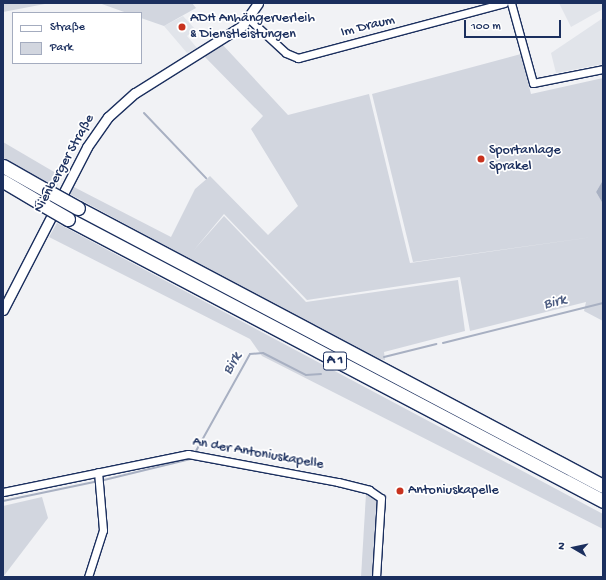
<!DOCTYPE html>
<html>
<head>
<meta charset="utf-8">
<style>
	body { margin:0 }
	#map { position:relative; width:606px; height:580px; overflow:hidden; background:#f1f2f5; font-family:"Gochi Hand",sans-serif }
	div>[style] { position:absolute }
	.built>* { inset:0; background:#e1e4ea }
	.green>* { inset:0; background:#d2d6df }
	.water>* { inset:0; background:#a8b0c2 }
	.stream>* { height:2px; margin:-1px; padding:0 1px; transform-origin:1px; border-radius:1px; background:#a8b0c2 }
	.roads { filter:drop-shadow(1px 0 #1b2f5e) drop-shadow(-1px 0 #1b2f5e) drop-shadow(0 1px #1b2f5e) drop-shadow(0 -1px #1b2f5e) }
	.minor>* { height:7px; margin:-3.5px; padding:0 3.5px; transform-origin:3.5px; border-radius:3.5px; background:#fff }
	.tertiary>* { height:9px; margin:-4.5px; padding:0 4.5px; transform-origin:4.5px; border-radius:4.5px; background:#fff }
	.motorway>* { height:13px; margin:-6.5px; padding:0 6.5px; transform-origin:6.5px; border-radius:6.5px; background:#fff }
	.bridges { filter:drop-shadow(1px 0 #1b2f5e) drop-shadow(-1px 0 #1b2f5e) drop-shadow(0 1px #1b2f5e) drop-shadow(0 -1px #1b2f5e) }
	.motorway-bridge>* { height:13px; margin:-6.5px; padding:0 6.5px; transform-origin:6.5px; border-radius:6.5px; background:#fff }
	.dots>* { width:11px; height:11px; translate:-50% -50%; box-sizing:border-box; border:2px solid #fff; border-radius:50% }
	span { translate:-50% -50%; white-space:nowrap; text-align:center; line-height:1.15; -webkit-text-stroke:3.5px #fff; paint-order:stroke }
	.shield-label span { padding:1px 3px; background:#fff; border:1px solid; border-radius:3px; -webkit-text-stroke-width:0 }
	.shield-label { font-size:13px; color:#1b2f5e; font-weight:700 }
	.poi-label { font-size:14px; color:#1b2f5e }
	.left { translate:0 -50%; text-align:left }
	.street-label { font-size:14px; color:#1b2f5e }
	.water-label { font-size:15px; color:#4c5c81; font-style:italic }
	.frame { position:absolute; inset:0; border:4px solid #1b2f5e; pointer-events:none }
	.legend { position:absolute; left:12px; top:12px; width:130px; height:52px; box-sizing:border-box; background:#fff; border:1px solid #a4acbf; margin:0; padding:5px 7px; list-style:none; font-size:12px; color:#1b2f5e }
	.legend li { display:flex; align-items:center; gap:8px; height:20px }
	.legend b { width:20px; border:1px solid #a4acbf }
	.north { position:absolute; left:554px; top:528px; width:40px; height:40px; -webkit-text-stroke:3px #fff; paint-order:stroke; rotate:279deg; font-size:11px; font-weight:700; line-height:16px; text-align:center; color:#1b2f5e }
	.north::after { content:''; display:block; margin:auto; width:14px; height:18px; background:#1b2f5e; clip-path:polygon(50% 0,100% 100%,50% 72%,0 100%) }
	.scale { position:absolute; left:464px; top:20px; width:97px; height:18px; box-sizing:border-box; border:2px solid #1b2f5e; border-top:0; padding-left:5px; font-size:12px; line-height:14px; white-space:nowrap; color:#1b2f5e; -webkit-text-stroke:3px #fff; paint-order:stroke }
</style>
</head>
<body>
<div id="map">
	<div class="built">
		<i style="clip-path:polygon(559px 3px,603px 3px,603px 9px,571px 27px)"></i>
		<i style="clip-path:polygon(183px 16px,195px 29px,187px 36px,197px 48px,187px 53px,164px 26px)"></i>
		<i style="clip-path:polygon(603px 18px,603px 64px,556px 73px,551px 53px)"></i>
	</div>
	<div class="green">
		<i style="clip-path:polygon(3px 3px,50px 3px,3px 12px)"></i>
		<i style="clip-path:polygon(99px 3px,192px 3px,196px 8px,164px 26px,141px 18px,141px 13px,127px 13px)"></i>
		<i style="clip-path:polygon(221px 43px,288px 115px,369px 94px,410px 263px,600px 236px,413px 262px,372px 94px,521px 54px,531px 94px,603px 78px,603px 180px,596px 192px,603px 204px,603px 321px,584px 311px,586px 302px,470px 331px,460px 277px,307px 300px,224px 214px,194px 250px,224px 216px,306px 302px,458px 280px,465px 331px,384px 352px,385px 360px,373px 358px,66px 192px,70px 185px,171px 237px,195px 189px,210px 176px,268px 235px,298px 206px,251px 129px,263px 116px,203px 55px)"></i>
		<i style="clip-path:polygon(3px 142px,61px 176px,56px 189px,3px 158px)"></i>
		<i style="clip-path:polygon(57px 223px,603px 514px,603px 529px,262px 356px,250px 339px,49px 237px)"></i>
		<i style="clip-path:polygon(366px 494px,378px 498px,379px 505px,373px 577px,361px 577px)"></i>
		<i style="clip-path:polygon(42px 497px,48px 518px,3px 577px,3px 506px)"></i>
	</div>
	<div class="water">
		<i style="clip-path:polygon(603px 180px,603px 204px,596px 192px)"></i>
	</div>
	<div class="stream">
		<i style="left:144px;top:113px;width:90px;rotate:46.4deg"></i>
		<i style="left:443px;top:343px;width:165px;rotate:-14deg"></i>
		<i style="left:384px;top:357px;width:54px;rotate:-14deg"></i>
		<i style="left:196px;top:451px;width:111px;rotate:-60.9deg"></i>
		<i style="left:250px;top:354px;width:13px;rotate:-4deg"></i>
		<i style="left:263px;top:353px;width:48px;rotate:27.1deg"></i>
		<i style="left:306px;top:375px;width:15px;rotate:-4deg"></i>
		<i style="left:104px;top:480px;width:89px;rotate:-13.7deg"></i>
		<i style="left:3px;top:501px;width:93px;rotate:-11.8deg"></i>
	</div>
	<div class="roads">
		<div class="minor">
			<i style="left:511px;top:3px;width:83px;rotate:74.6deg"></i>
			<i style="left:533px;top:83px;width:71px;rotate:-11.3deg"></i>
			<i style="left:249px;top:19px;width:50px;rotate:42.6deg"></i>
			<i style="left:286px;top:53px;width:13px;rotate:23deg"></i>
			<i style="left:298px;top:58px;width:213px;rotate:-14.9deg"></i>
			<i style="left:3px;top:492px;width:189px;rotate:-11.6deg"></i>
			<i style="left:188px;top:454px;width:153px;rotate:10.6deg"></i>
			<i style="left:338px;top:482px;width:32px;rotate:14deg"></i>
			<i style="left:369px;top:490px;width:14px;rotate:34deg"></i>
			<i style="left:381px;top:498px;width:79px;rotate:93.6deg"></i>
			<i style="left:88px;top:577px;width:49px;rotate:-72.3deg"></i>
			<i style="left:103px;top:530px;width:58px;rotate:-94.9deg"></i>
		</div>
		<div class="tertiary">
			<i style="left:3px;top:310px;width:183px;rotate:-62.7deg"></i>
			<i style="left:87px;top:147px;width:37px;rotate:-55deg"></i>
			<i style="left:108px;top:117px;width:36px;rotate:-42deg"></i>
			<i style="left:135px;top:93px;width:126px;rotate:-32.1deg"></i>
			<i style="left:242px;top:26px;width:28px;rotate:-55deg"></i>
		</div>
		<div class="motorway">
			<i style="left:3px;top:166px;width:53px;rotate:29.5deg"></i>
			<i style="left:3px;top:181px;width:45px;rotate:30.5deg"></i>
			<i style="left:78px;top:208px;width:594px;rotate:27.9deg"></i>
			<i style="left:68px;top:219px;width:605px;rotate:27.79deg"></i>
		</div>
	</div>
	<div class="bridges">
		<div class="motorway-bridge">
			<i style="left:49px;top:192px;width:33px;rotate:29deg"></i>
			<i style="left:42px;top:204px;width:30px;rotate:30deg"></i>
		</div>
	</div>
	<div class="dots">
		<i style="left:182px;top:27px;background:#c8321e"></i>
		<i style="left:481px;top:159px;background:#c8321e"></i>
		<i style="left:400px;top:491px;background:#c8321e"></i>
	</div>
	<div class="shield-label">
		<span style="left:335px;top:361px">A 1</span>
	</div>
	<div class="poi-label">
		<span class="left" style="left:190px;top:27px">ADH Anhängerverleih<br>&amp; Dienstleistungen</span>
		<span class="left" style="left:489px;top:159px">Sportanlage<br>Sprakel</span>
		<span class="left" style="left:408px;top:491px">Antoniuskapelle</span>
	</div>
	<div class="street-label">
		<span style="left:368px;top:27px;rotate:-14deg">Im Draum</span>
		<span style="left:65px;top:164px;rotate:-61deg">Nienberger Straße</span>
		<span style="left:258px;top:454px;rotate:10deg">An der Antoniuskapelle</span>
	</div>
	<div class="water-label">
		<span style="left:555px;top:303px;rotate:-14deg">Birk</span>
		<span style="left:233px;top:364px;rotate:-59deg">Birk</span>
	</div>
	<div class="frame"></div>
	<ul class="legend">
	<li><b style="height:5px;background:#fff"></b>Straße</li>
	<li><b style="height:11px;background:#d2d6df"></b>Park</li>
	</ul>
	<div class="north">N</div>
	<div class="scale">100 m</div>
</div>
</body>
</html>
